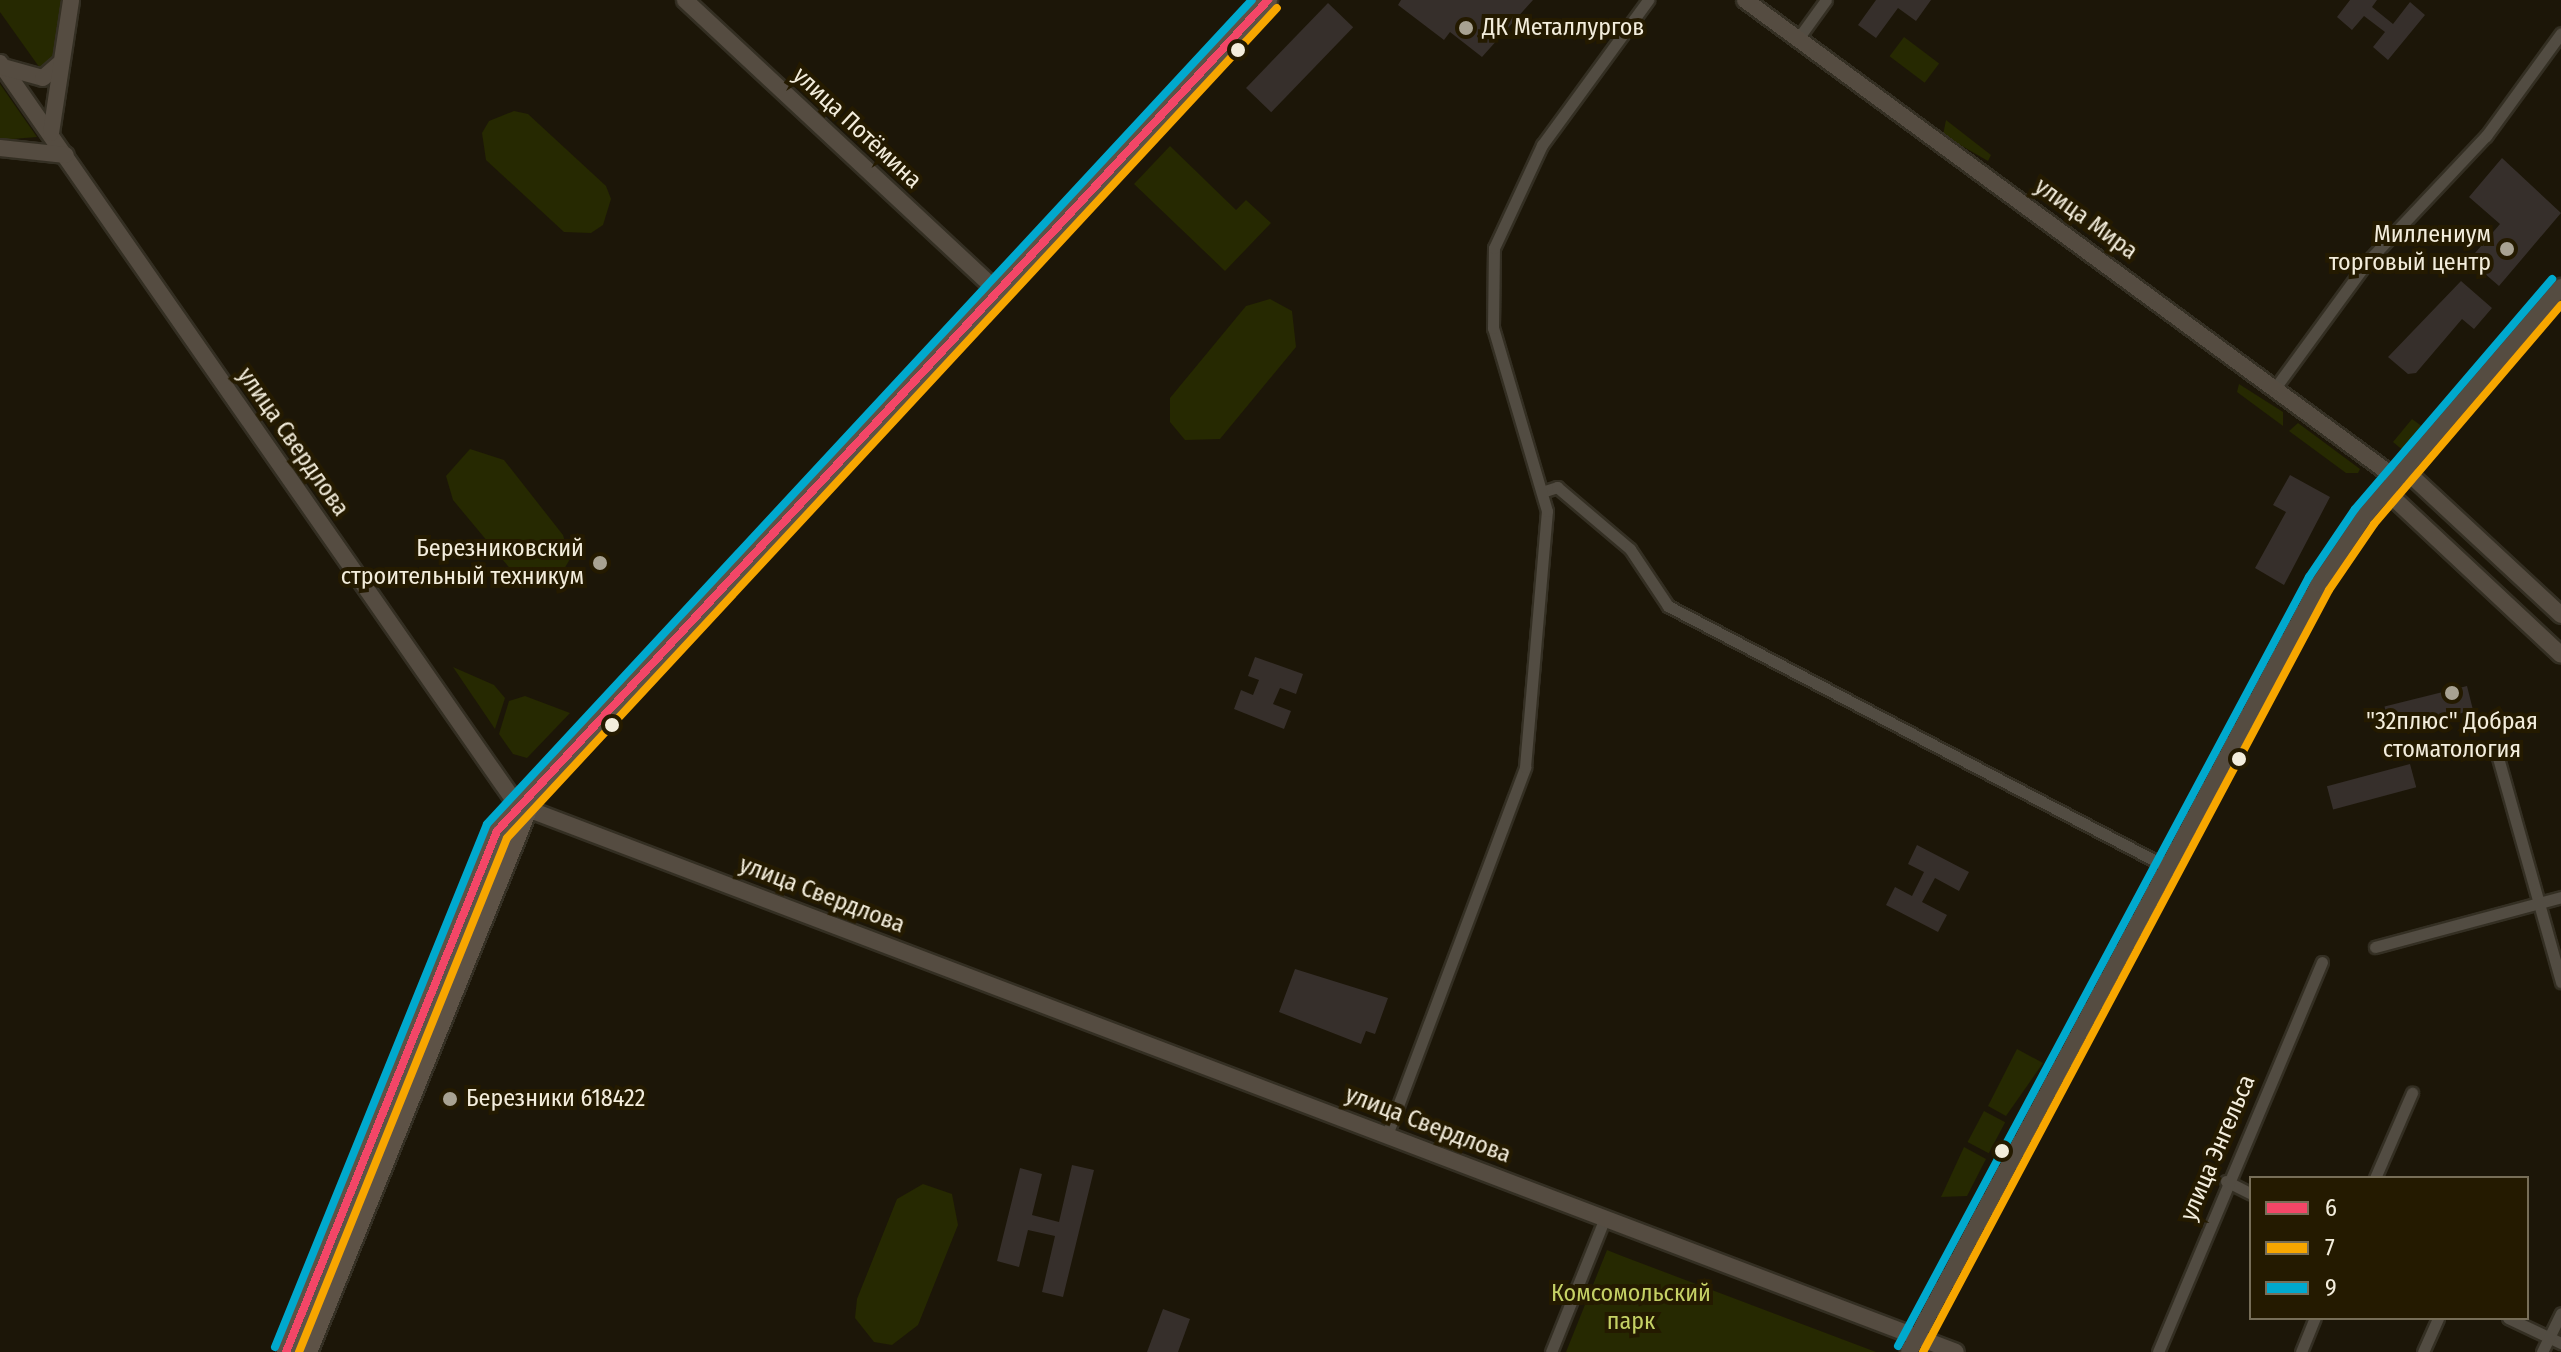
<!DOCTYPE html>
<html>
<head>
<meta charset="utf-8">
<style>
	body { margin:0 }
	#map { position:relative; width:2561px; height:1352px; overflow:hidden; background:#1c1608; font-family:"Fira Sans Condensed",sans-serif }
	div>[style] { position:absolute }
	.green>* { inset:0; background:#262901; transform-origin:0 0 }
	.building>* { inset:0; background:#362f2b; transform-origin:0 0 }
	.roads { filter:drop-shadow(2px 0 #342f23) drop-shadow(-2px 0 #342f23) drop-shadow(0 2px #342f23) drop-shadow(0 -2px #342f23) }
	.street>* { height:11px; margin:-5.5px; padding:0 5.5px; transform-origin:5.5px; border-radius:5.5px; background:#524c42 }
	.secondary>* { height:16px; margin:-8px; padding:0 8px; transform-origin:8px; border-radius:8px; background:#554c41 }
	.primary>* { height:18px; margin:-9px; padding:0 9px; transform-origin:9px; border-radius:9px; background:#5d5246 }
	.bus-1>* { height:8px; margin:-4px; padding:0 4px; transform-origin:4px; border-radius:4px; background:#f34667 }
	.bus-2>* { height:8px; margin:-4px; padding:0 4px; transform-origin:4px; border-radius:4px; background:#f7a600 }
	.bus-3>* { height:8px; margin:-4px; padding:0 4px; transform-origin:4px; border-radius:4px; background:#00a9ce }
	.dots>* { width:22px; height:22px; translate:-50% -50%; box-sizing:border-box; border:4px solid #241a00; border-radius:50% }
	span { translate:-50% -50%; white-space:nowrap; text-align:center; line-height:1.15; -webkit-text-stroke:8px #241a00; paint-order:stroke }
	.poi-label { font-size:24px; color:#f3eddc }
	.left { translate:0 -50%; text-align:left }
	.right { translate:-100% -50%; text-align:right }
	.street-label { font-size:24px; color:#f3eddc }
	.park-label { font-size:24px; color:#c5d165 }
	.legend { position:absolute; left:2249px; top:1176px; width:280px; height:144px; box-sizing:border-box; background:#241a00; border:2px solid #776e58; margin:0; padding:10px 14px; list-style:none; font-size:24px; color:#f3eddc }
	.legend li { display:flex; align-items:center; gap:16px; height:40px }
	.legend b { width:40px; border:2px solid #776e58 }
</style>
</head>
<body>
<div id="map">
	<div class="green">
		<i style="clip-path:polygon(0 0,64px 0,52px 66px,42px 71px,0 12px)"></i>
		<i style="left:1904px;top:37px;width:44px;height:24px;rotate:37deg"></i>
		<i style="clip-path:polygon(0 84px,37px 137px,0 140px)"></i>
		<i style="clip-path:polygon(514px 111px,528px 114px,606px 186px,611px 199px,603px 225px,591px 233px,564px 232px,486px 160px,482px 133px,489px 121px)"></i>
		<i style="clip-path:polygon(1946px 120px,1991px 155px,1988px 161px,1943px 135px)"></i>
		<i style="clip-path:polygon(1170px 146px,1236px 210px,1246px 200px,1271px 223px,1225px 271px,1134px 184px)"></i>
		<i style="clip-path:polygon(1270px 299px,1292px 311px,1296px 347px,1220px 439px,1185px 440px,1170px 422px,1170px 398px,1246px 306px)"></i>
		<i style="clip-path:polygon(2491px 349px,2405px 452px,2393px 442px,2412px 419px,2423px 427px)"></i>
		<i style="clip-path:polygon(2239px 384px,2283px 412px,2283px 426px,2237px 392px)"></i>
		<i style="clip-path:polygon(2298px 423px,2360px 469px,2358px 473px,2346px 473px,2289px 431px)"></i>
		<i style="clip-path:polygon(470px 449px,504px 460px,563px 535px,570px 559px,557px 581px,522px 583px,453px 500px,446px 476px)"></i>
		<i style="clip-path:polygon(453px 667px,494px 685px,505px 698px,495px 729px)"></i>
		<i style="clip-path:polygon(525px 696px,570px 713px,527px 758px,513px 754px,499px 734px,509px 701px)"></i>
		<i style="clip-path:polygon(2017px 1049px,2043px 1063px,2006px 1116px,1988px 1106px)"></i>
		<i style="left:1984px;top:1111px;width:24px;height:35px;rotate:28deg"></i>
		<i style="clip-path:polygon(1964px 1147px,1986px 1159px,1967px 1196px,1941px 1197px)"></i>
		<i style="clip-path:polygon(923px 1184px,952px 1194px,958px 1225px,918px 1325px,892px 1345px,874px 1342px,855px 1318px,857px 1299px,897px 1199px)"></i>
		<i style="clip-path:polygon(1607px 1250px,1622px 1256px,1876px 1352px,1566px 1352px)"></i>
	</div>
	<div class="building">
		<i style="clip-path:polygon(1401px 0,1533px 0,1482px 57px,1450px 32px,1444px 40px,1398px 5px)"></i>
		<i style="clip-path:polygon(1876px 0,1931px 0,1916px 21px,1898px 8px,1876px 38px,1858px 25px)"></i>
		<i style="clip-path:polygon(2350px 0,2377px 0,2372px 7px,2393px 24px,2410px 2px,2425px 15px,2388px 60px,2373px 47px,2385px 32px,2364px 16px,2352px 30px,2337px 17px)"></i>
		<i style="left:1328px;top:3px;width:35px;height:118px;rotate:44deg"></i>
		<i style="clip-path:polygon(2502px 158px,2561px 213px,2499px 286px,2469px 260px,2500px 224px,2469px 197px)"></i>
		<i style="clip-path:polygon(2461px 281px,2492px 308px,2474px 329px,2462px 319px,2416px 373px,2408px 374px,2388px 357px)"></i>
		<i style="clip-path:polygon(2290px 475px,2330px 497px,2284px 585px,2255px 568px,2286px 512px,2273px 505px)"></i>
		<i style="clip-path:polygon(1255px 657px,1303px 674px,1296px 694px,1280px 688px,1273px 704px,1291px 711px,1284px 729px,1234px 709px,1241px 690px,1253px 695px,1259px 680px,1248px 676px)"></i>
		<i style="left:2467px;top:686px;width:25px;height:85px;rotate:76deg"></i>
		<i style="left:2410px;top:764px;width:24px;height:86px;rotate:75deg"></i>
		<i style="clip-path:polygon(1917px 845px,1969px 872px,1959px 891px,1935px 878px,1922px 902px,1947px 915px,1938px 932px,1886px 905px,1895px 887px,1912px 896px,1924px 872px,1908px 864px)"></i>
		<i style="clip-path:polygon(1295px 969px,1388px 998px,1375px 1034px,1366px 1031px,1361px 1044px,1279px 1012px)"></i>
		<i style="clip-path:polygon(1072px 1165px,1094px 1170px,1063px 1297px,1042px 1292px,1055px 1236px,1028px 1230px,1019px 1267px,997px 1261px,1020px 1168px,1042px 1174px,1032px 1215px,1059px 1222px)"></i>
		<i style="clip-path:polygon(1163px 1309px,1190px 1319px,1178px 1352px,1147px 1352px)"></i>
	</div>
	<div class="roads">
		<div class="street">
			<i style="left:1797px;top:40px;width:49px;rotate:-54.1deg"></i>
			<i style="left:2275px;top:388px;width:157px;rotate:-53.8deg"></i>
			<i style="left:2368px;top:261px;width:172px;rotate:-46.7deg"></i>
			<i style="left:2486px;top:136px;width:127px;rotate:-53.9deg"></i>
			<i style="left:1545px;top:491px;width:13px;rotate:-18deg"></i>
			<i style="left:1557px;top:487px;width:96px;rotate:40.3deg"></i>
			<i style="left:1630px;top:549px;width:69px;rotate:56.3deg"></i>
			<i style="left:1668px;top:606px;width:563px;rotate:27.61deg"></i>
			<i style="left:2497px;top:754px;width:237px;rotate:74.3deg"></i>
			<i style="left:2375px;top:947px;width:193px;rotate:-15deg"></i>
			<i style="left:1387px;top:1135px;width:393px;rotate:-69.4deg"></i>
			<i style="left:1525px;top:767px;width:257px;rotate:-85.1deg"></i>
			<i style="left:1547px;top:511px;width:191px;rotate:-106.4deg"></i>
			<i style="left:1493px;top:328px;width:80px;rotate:-89.3deg"></i>
			<i style="left:1494px;top:248px;width:114px;rotate:-65deg"></i>
			<i style="left:1542px;top:145px;width:180px;rotate:-53.8deg"></i>
			<i style="left:2375px;top:1178px;width:93px;rotate:-66.5deg"></i>
			<i style="left:2226px;top:1181px;width:28px;rotate:27deg"></i>
			<i style="left:2508px;top:1318px;width:59px;rotate:25.3deg"></i>
			<i style="left:1551px;top:1352px;width:144px;rotate:-68.1deg"></i>
			<i style="left:2158px;top:1352px;width:423px;rotate:-67.2deg"></i>
			<i style="left:2301px;top:1352px;width:37px;rotate:-68deg"></i>
			<i style="left:2423px;top:1352px;width:37px;rotate:-66deg"></i>
			<i style="left:2542px;top:1352px;width:43px;rotate:-64deg"></i>
		</div>
		<div class="secondary">
			<i style="left:685px;top:0;width:427px;rotate:43deg"></i>
			<i style="left:1745px;top:0;width:809px;rotate:36.3deg"></i>
			<i style="left:0;top:63px;width:904px;rotate:55.13deg"></i>
			<i style="left:517px;top:805px;width:1539px;rotate:20.81deg"></i>
			<i style="left:3px;top:67px;width:41px;rotate:15.4deg"></i>
			<i style="left:43px;top:78px;width:21px;rotate:-41deg"></i>
			<i style="left:51px;top:133px;width:134px;rotate:-81.4deg"></i>
			<i style="left:0;top:148px;width:66px;rotate:6.1deg"></i>
			<i style="left:2405px;top:470px;width:213px;rotate:42.9deg"></i>
			<i style="left:2387px;top:492px;width:238px;rotate:43.1deg"></i>
			<i style="left:1909px;top:1352px;width:871px;rotate:-61.9deg"></i>
			<i style="left:2319px;top:584px;width:81px;rotate:-56.1deg"></i>
			<i style="left:2364px;top:517px;width:303px;rotate:-49.4deg"></i>
		</div>
		<div class="primary">
			<i style="left:286px;top:1352px;width:562px;rotate:-67.95deg"></i>
			<i style="left:497px;top:831px;width:1134px;rotate:-47.14deg"></i>
			<i style="left:308px;top:1352px;width:601px;rotate:-67.92deg"></i>
		</div>
	</div>
	<div class="bus-1">
		<i style="left:286px;top:1352px;width:562px;rotate:-67.95deg"></i>
		<i style="left:497px;top:831px;width:1134px;rotate:-47.14deg"></i>
	</div>
	<div class="bus-2">
		<i style="left:299px;top:1352px;width:554px;rotate:-67.97deg"></i>
		<i style="left:507px;top:838px;width:1132px;rotate:-47.15deg"></i>
		<i style="left:1923px;top:1352px;width:863px;rotate:-61.95deg"></i>
		<i style="left:2329px;top:590px;width:80px;rotate:-55.7deg"></i>
		<i style="left:2374px;top:524px;width:288px;rotate:-49.5deg"></i>
	</div>
	<div class="bus-3">
		<i style="left:1898px;top:1346px;width:872px;rotate:-61.88deg"></i>
		<i style="left:2309px;top:577px;width:82px;rotate:-55.9deg"></i>
		<i style="left:2355px;top:509px;width:303px;rotate:-49.4deg"></i>
		<i style="left:275px;top:1347px;width:564px;rotate:-67.93deg"></i>
		<i style="left:487px;top:824px;width:1124px;rotate:-47.13deg"></i>
	</div>
	<div class="dots">
		<i style="left:1466px;top:28px;background:#a8a292"></i>
		<i style="left:1238px;top:50px;background:#f3eddc"></i>
		<i style="left:2507px;top:249px;background:#a8a292"></i>
		<i style="left:600px;top:563px;background:#a8a292"></i>
		<i style="left:2452px;top:693px;background:#a8a292"></i>
		<i style="left:612px;top:725px;background:#f3eddc"></i>
		<i style="left:2239px;top:759px;background:#f3eddc"></i>
		<i style="left:450px;top:1099px;background:#a8a292"></i>
		<i style="left:2002px;top:1151px;background:#f3eddc"></i>
	</div>
	<div class="poi-label">
		<span class="left" style="left:1482px;top:28px">ДК Металлургов</span>
		<span class="right" style="left:2491px;top:249px">Миллениум<br>торговый центр</span>
		<span class="right" style="left:584px;top:563px">Березниковский<br>строительный техникум</span>
		<span style="left:2452px;top:736px">"32плюс" Добрая<br>стоматология</span>
		<span class="left" style="left:466px;top:1099px">Березники 618422</span>
	</div>
	<div class="street-label">
		<span style="left:857px;top:128px;rotate:43deg">улица Потёмина</span>
		<span style="left:2086px;top:219px;rotate:36deg">улица Мира</span>
		<span style="left:293px;top:442px;rotate:55deg">улица Свердлова</span>
		<span style="left:822px;top:895px;rotate:21deg">улица Свердлова</span>
		<span style="left:1428px;top:1125px;rotate:21deg">улица Свердлова</span>
		<span style="left:2218px;top:1148px;rotate:-67deg">улица Энгельса</span>
	</div>
	<div class="park-label">
		<span style="left:1631px;top:1308px">Комсомольский<br>парк</span>
	</div>
	<ul class="legend">
	<li><b style="height:10px;background:#f34667"></b>6</li>
	<li><b style="height:10px;background:#f7a600"></b>7</li>
	<li><b style="height:10px;background:#00a9ce"></b>9</li>
	</ul>
</div>
</body>
</html>
